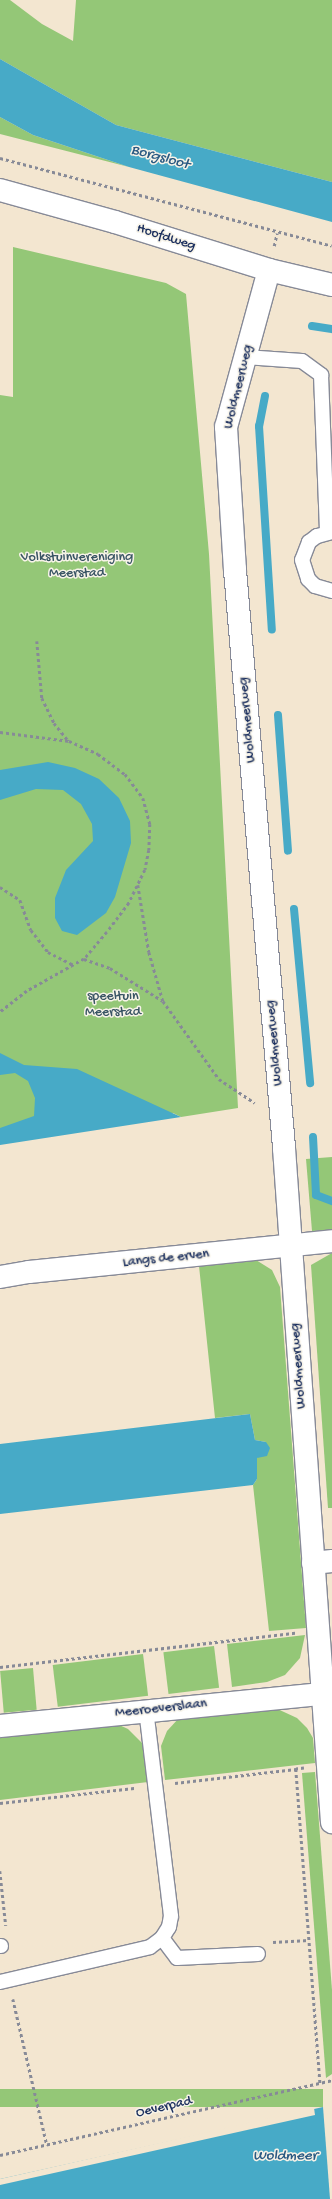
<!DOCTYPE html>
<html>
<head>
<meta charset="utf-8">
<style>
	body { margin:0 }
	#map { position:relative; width:332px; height:2199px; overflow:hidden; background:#f3e6d0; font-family:"Gochi Hand",sans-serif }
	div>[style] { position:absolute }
	.green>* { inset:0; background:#94c777; transform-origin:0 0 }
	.water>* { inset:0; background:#47aac7 }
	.pier>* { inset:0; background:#f3e6d0 }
	.stream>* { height:8px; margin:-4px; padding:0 4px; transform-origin:4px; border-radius:4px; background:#47aac7 }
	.path>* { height:2.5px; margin-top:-1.25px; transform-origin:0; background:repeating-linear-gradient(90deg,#878a97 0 3px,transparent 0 6px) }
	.roads { filter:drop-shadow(1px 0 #878a97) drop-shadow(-1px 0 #878a97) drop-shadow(0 1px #878a97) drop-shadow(0 -1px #878a97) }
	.service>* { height:14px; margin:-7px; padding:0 7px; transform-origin:7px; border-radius:7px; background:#fff }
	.minor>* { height:22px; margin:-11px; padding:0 11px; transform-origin:11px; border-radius:11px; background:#fff }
	.secondary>* { height:22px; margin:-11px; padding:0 11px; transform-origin:11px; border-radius:11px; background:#fff }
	span { translate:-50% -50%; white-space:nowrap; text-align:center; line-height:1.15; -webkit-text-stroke:3px #f7f3e8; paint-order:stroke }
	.street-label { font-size:14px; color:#1b2f5e }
	.park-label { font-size:14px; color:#395564 }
	.water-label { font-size:15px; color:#2a5a83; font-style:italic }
</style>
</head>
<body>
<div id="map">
	<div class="green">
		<i style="clip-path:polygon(0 0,10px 0,42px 24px,73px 41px,76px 0,332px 0,332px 182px,116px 125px,0 59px)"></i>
		<i style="clip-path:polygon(0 117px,33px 135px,129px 167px,0 134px)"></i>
		<i style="clip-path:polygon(13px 247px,166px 283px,186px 294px,209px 554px,238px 1108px,181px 1117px,173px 1113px,0 1140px,0 395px,13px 397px)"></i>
		<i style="clip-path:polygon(332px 1157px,332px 1230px,312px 1231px,306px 1159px)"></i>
		<i style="clip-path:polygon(332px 1253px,332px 1508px,328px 1508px,311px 1265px)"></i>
		<i style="clip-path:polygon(256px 1260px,272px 1270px,280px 1287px,306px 1628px,269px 1631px,253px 1485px,257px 1479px,257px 1458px,266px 1442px,255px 1440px,250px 1414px,215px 1418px,199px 1266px)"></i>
		<i style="clip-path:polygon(305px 1635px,300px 1658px,285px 1675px,267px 1682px,232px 1687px,227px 1644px)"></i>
		<i style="left:214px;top:1646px;width:42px;height:51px;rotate:83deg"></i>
		<i style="left:143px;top:1654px;width:42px;height:91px;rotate:83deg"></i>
		<i style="left:33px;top:1668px;width:42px;height:33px;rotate:85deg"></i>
		<i style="clip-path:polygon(271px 1706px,297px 1718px,307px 1728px,313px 1738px,315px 1763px,165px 1780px,161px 1746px,167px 1731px,179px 1718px)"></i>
		<i style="clip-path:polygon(117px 1724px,128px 1729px,142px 1743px,148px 1782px,0 1800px,0 1738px)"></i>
		<i style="clip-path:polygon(315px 1772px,332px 1990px,332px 2074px,326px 2078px,302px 1773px)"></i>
		<i style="left:323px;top:2089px;width:18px;height:331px;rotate:90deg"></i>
	</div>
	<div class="water">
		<i style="clip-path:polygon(0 59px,116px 125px,332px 182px,332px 222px,129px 167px,33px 135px,0 117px)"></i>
		<i style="clip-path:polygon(48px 762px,75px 768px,99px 779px,119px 798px,130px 821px,131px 843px,115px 897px,106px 913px,77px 935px,62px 931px,55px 918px,55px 898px,66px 870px,93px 841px,92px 824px,81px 804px,63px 790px,36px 789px,0 800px,0 770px)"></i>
		<i style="clip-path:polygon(0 1053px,24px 1065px,77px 1069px,181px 1117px,0 1145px,0 1128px,34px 1116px,35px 1098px,28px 1081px,15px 1073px,0 1075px)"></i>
		<i style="clip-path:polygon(250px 1414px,255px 1440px,266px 1442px,270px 1448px,267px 1456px,257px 1458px,257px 1479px,253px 1485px,0 1514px,0 1444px)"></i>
		<i style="clip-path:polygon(323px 2107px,330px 2199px,0 2199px,0 2179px)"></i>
	</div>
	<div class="pier">
		<i style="clip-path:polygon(314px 2108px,315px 2115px,0 2185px,0 2179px)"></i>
	</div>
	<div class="stream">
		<i style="left:312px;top:326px;width:20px;rotate:9deg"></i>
		<i style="left:265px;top:396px;width:31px;rotate:101deg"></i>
		<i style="left:259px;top:426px;width:204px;rotate:86.4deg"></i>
		<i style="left:278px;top:715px;width:136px;rotate:85.8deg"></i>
		<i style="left:294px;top:909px;width:175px;rotate:84.7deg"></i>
		<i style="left:313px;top:1137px;width:58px;rotate:87deg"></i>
		<i style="left:316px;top:1195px;width:17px;rotate:21deg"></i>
	</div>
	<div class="path">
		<i style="left:0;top:158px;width:343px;rotate:14.8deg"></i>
		<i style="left:274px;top:246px;width:13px;rotate:-77deg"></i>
		<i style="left:37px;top:641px;width:57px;rotate:85deg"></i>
		<i style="left:42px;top:698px;width:28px;rotate:64deg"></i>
		<i style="left:54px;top:723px;width:22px;rotate:51deg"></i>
		<i style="left:0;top:732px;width:70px;rotate:7.4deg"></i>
		<i style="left:69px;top:741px;width:32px;rotate:24deg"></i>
		<i style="left:98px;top:754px;width:34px;rotate:37deg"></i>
		<i style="left:125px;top:774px;width:30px;rotate:53deg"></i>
		<i style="left:143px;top:798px;width:27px;rotate:75deg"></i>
		<i style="left:150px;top:824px;width:26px;rotate:92deg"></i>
		<i style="left:149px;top:850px;width:20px;rotate:101deg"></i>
		<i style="left:145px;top:870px;width:37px;rotate:116deg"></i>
		<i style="left:129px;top:903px;width:36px;rotate:127deg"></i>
		<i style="left:107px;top:932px;width:35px;rotate:130deg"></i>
		<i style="left:84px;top:959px;width:65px;rotate:150.7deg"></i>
		<i style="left:27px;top:991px;width:34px;rotate:142deg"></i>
		<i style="left:138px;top:885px;width:68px;rotate:80.7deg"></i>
		<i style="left:149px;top:952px;width:51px;rotate:74.1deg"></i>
		<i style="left:163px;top:1001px;width:96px;rotate:54.3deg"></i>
		<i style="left:219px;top:1079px;width:43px;rotate:33.7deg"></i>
		<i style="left:0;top:887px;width:24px;rotate:33deg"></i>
		<i style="left:20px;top:900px;width:32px;rotate:70deg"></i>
		<i style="left:31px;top:930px;width:28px;rotate:52deg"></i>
		<i style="left:48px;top:952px;width:28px;rotate:27deg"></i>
		<i style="left:84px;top:959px;width:28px;rotate:19deg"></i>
		<i style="left:110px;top:968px;width:62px;rotate:31.9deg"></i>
		<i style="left:0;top:1667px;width:297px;rotate:-6.6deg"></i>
		<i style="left:304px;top:1768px;width:8px;rotate:173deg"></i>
		<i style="left:296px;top:1769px;width:315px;rotate:85.6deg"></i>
		<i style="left:175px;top:1783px;width:122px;rotate:-6.6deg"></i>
		<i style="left:0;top:1803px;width:135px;rotate:-6.4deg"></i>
		<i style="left:0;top:1871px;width:55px;rotate:83.8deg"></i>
		<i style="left:273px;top:1942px;width:36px;rotate:-3deg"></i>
		<i style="left:13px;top:1999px;width:150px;rotate:76.9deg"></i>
		<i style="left:0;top:2155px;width:340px;rotate:-12.7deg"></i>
	</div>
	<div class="roads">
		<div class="service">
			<i style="left:245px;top:357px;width:57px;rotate:4deg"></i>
			<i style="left:302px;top:361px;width:24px;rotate:36deg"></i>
			<i style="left:321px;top:375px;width:158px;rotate:87.8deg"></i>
			<i style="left:332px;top:532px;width:16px;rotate:165deg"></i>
			<i style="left:317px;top:536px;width:10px;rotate:143deg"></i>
			<i style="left:309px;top:542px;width:19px;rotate:111deg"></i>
			<i style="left:302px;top:560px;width:20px;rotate:72deg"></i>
			<i style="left:308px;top:579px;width:10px;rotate:45deg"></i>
			<i style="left:315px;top:586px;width:18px;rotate:16deg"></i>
			<i style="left:162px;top:1938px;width:25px;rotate:53deg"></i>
			<i style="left:177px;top:1958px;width:81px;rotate:-2.8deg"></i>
			<i style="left:0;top:1946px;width:1px"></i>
			<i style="left:0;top:1982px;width:154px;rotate:-13.1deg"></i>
			<i style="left:150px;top:1947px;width:15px;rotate:-37deg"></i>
			<i style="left:162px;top:1938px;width:13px;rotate:-58deg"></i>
			<i style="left:169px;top:1927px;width:11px;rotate:-80deg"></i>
			<i style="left:171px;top:1916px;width:208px;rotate:-96.9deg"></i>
		</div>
		<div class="minor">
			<i style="left:269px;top:270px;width:163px;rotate:105.3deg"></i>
			<i style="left:226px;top:427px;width:143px;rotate:86.4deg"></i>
			<i style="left:235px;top:570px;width:580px;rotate:85.15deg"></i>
			<i style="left:284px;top:1148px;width:676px;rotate:85.93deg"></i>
			<i style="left:0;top:1277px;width:29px;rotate:-10deg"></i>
			<i style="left:29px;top:1272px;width:305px;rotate:-5.8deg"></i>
			<i style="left:313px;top:1563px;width:19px;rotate:-6deg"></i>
			<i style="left:0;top:1726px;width:325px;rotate:-5.7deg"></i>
		</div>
		<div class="secondary">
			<i style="left:0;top:190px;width:119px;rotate:15.5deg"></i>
			<i style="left:115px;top:222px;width:161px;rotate:17.3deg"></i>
			<i style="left:269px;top:270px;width:65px;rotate:13.4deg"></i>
		</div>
	</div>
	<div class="street-label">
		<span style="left:166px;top:238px;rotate:18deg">Hoofdweg</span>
		<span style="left:239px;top:387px;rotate:-76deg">Woldmeerweg</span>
		<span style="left:248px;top:720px;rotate:-95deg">Woldmeerweg</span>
		<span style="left:275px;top:1043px;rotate:-95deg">Woldmeerweg</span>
		<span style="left:166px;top:1259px;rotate:-6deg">Langs de erven</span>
		<span style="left:299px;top:1366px;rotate:-94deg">Woldmeerweg</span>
		<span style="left:161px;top:1709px;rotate:-6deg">Meeroeverslaan</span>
		<span style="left:164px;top:2108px;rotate:-13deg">Oeverpad</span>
	</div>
	<div class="park-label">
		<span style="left:77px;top:566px">Volkstuinvereniging<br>Meerstad</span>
		<span style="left:113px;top:1005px">speeltuin<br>Meerstad</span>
	</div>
	<div class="water-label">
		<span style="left:160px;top:158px;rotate:15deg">Borgsloot</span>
		<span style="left:285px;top:2157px">Woldmeer</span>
	</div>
</div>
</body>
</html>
